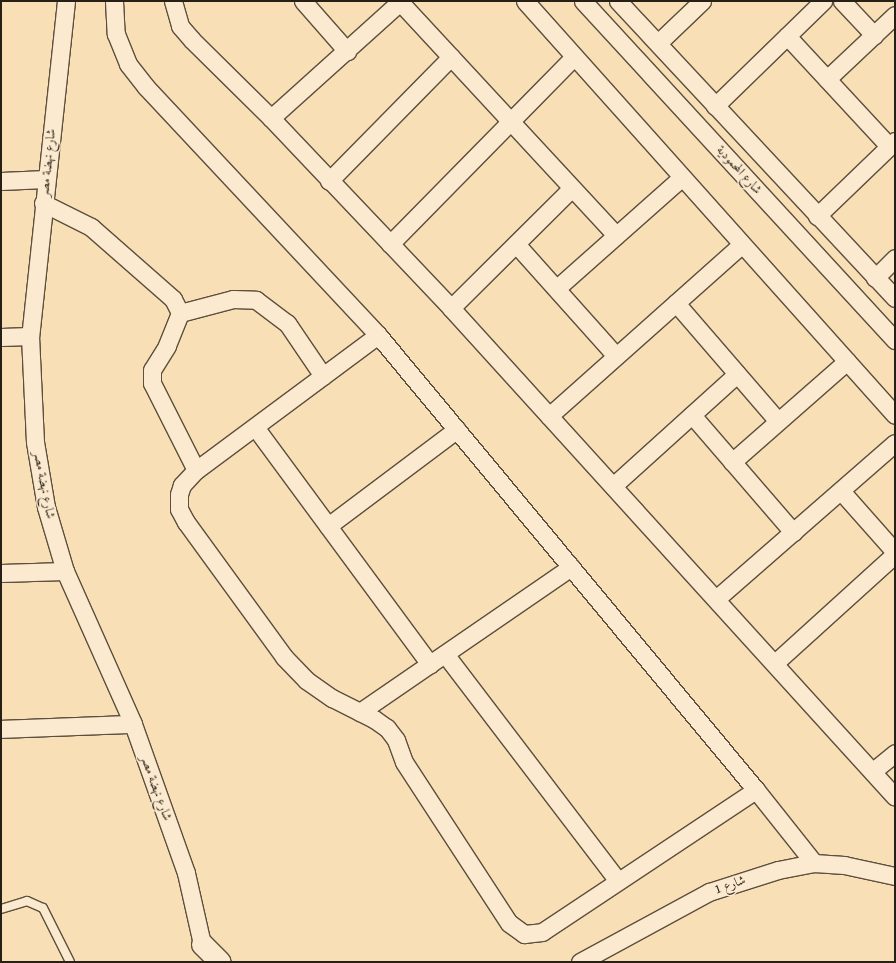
<!DOCTYPE html>
<html>
<head>
<meta charset="utf-8">
<style>
	body { margin:0 }
	#map { position:relative; width:896px; height:963px; overflow:hidden; background:#f9dfb5; font-family:"Gentium Book Plus",Amiri,serif }
	div>[style] { position:absolute }
	.roads { filter:drop-shadow(1px 0 #5c4f3d) drop-shadow(-1px 0 #5c4f3d) drop-shadow(0 1px #5c4f3d) drop-shadow(0 -1px #5c4f3d) }
	.service>* { height:8px; margin:-4px; padding:0 4px; transform-origin:4px; border-radius:4px; background:#fbeacf }
	.minor>* { height:17px; margin:-8.5px; padding:0 8.5px; transform-origin:8.5px; border-radius:8.5px; background:#fbeacf }
	.tertiary>* { height:21px; margin:-10.5px; padding:0 10.5px; transform-origin:10.5px; border-radius:10.5px; background:#fbeacf }
	span { translate:-50% -50%; white-space:nowrap; text-align:center; line-height:1.15; -webkit-text-stroke:3px #fbeacf; paint-order:stroke }
	.street-label { font-size:13px; color:#281f15 }
	.frame { position:absolute; inset:0; border:2px solid #281f15; pointer-events:none }
</style>
</head>
<body>
<div id="map">
	<div class="roads">
		<div class="service">
			<i style="left:1px;top:909px;width:27px;rotate:-17deg"></i>
			<i style="left:27px;top:901px;width:17px;rotate:24deg"></i>
			<i style="left:43px;top:908px;width:60px;rotate:63.4deg"></i>
		</div>
		<div class="minor">
			<i style="left:66px;top:1px;width:337px;rotate:96.1deg"></i>
			<i style="left:30px;top:336px;width:106px;rotate:87.3deg"></i>
			<i style="left:35px;top:442px;width:66px;rotate:80.4deg"></i>
			<i style="left:46px;top:507px;width:67px;rotate:73.5deg"></i>
			<i style="left:65px;top:571px;width:167px;rotate:66deg"></i>
			<i style="left:133px;top:724px;width:158px;rotate:70.4deg"></i>
			<i style="left:186px;top:873px;width:73px;rotate:77.3deg"></i>
			<i style="left:114px;top:1px;width:33px;rotate:87deg"></i>
			<i style="left:116px;top:34px;width:32px;rotate:68deg"></i>
			<i style="left:128px;top:64px;width:29px;rotate:52deg"></i>
			<i style="left:146px;top:87px;width:340px;rotate:46.9deg"></i>
			<i style="left:378px;top:335px;width:592px;rotate:50.28deg"></i>
			<i style="left:756px;top:790px;width:93px;rotate:51.5deg"></i>
			<i style="left:173px;top:1px;width:26px;rotate:74deg"></i>
			<i style="left:180px;top:26px;width:18px;rotate:49deg"></i>
			<i style="left:192px;top:40px;width:111px;rotate:44.6deg"></i>
			<i style="left:271px;top:118px;width:262px;rotate:46.5deg"></i>
			<i style="left:451px;top:308px;width:660px;rotate:47.76deg"></i>
			<i style="left:303px;top:1px;width:67px;rotate:48.7deg"></i>
			<i style="left:525px;top:1px;width:555px;rotate:48.21deg"></i>
			<i style="left:583px;top:1px;width:461px;rotate:47.4deg"></i>
			<i style="left:618px;top:1px;width:406px;rotate:47deg"></i>
			<i style="left:842px;top:1px;width:47px;rotate:46.7deg"></i>
			<i style="left:400px;top:2px;width:318px;rotate:47.2deg"></i>
			<i style="left:787px;top:36px;width:150px;rotate:47.2deg"></i>
			<i style="left:658px;top:43px;width:61px;rotate:-43.7deg"></i>
			<i style="left:827px;top:79px;width:93px;rotate:-43.3deg"></i>
			<i style="left:715px;top:106px;width:151px;rotate:-44.2deg"></i>
			<i style="left:271px;top:118px;width:175px;rotate:-42deg"></i>
			<i style="left:1px;top:181px;width:45px;rotate:-2.5deg"></i>
			<i style="left:329px;top:181px;width:174px;rotate:-45.5deg"></i>
			<i style="left:43px;top:203px;width:54px;rotate:26.6deg"></i>
			<i style="left:91px;top:227px;width:109px;rotate:41.3deg"></i>
			<i style="left:173px;top:299px;width:16px;rotate:63deg"></i>
			<i style="left:180px;top:313px;width:35px;rotate:112deg"></i>
			<i style="left:167px;top:346px;width:28px;rotate:122deg"></i>
			<i style="left:152px;top:370px;width:13px;rotate:90deg"></i>
			<i style="left:152px;top:383px;width:97px;rotate:63.2deg"></i>
			<i style="left:817px;top:216px;width:108px;rotate:-43.9deg"></i>
			<i style="left:390px;top:244px;width:262px;rotate:-45.5deg"></i>
			<i style="left:516px;top:244px;width:150px;rotate:48.2deg"></i>
			<i style="left:875px;top:278px;width:28px;rotate:-45deg"></i>
			<i style="left:557px;top:288px;width:166px;rotate:-41.6deg"></i>
			<i style="left:676px;top:303px;width:156px;rotate:49.2deg"></i>
			<i style="left:451px;top:308px;width:170px;rotate:-44.8deg"></i>
			<i style="left:180px;top:313px;width:55px;rotate:-14.8deg"></i>
			<i style="left:233px;top:299px;width:23px;rotate:2deg"></i>
			<i style="left:256px;top:300px;width:39px;rotate:37deg"></i>
			<i style="left:287px;top:323px;width:64px;rotate:55.8deg"></i>
			<i style="left:378px;top:335px;width:227px;rotate:143.4deg"></i>
			<i style="left:196px;top:470px;width:21px;rotate:133deg"></i>
			<i style="left:182px;top:485px;width:9px;rotate:108deg"></i>
			<i style="left:179px;top:494px;width:15px;rotate:90deg"></i>
			<i style="left:179px;top:509px;width:15px;rotate:62deg"></i>
			<i style="left:186px;top:522px;width:167px;rotate:54deg"></i>
			<i style="left:284px;top:657px;width:32px;rotate:46deg"></i>
			<i style="left:306px;top:680px;width:32px;rotate:35deg"></i>
			<i style="left:332px;top:698px;width:47px;rotate:26.6deg"></i>
			<i style="left:374px;top:719px;width:16px;rotate:35deg"></i>
			<i style="left:387px;top:728px;width:15px;rotate:53deg"></i>
			<i style="left:396px;top:740px;width:23px;rotate:70deg"></i>
			<i style="left:404px;top:762px;width:192px;rotate:56.9deg"></i>
			<i style="left:509px;top:923px;width:19px;rotate:36deg"></i>
			<i style="left:524px;top:934px;width:18px;rotate:-6deg"></i>
			<i style="left:542px;top:932px;width:257px;rotate:-33.6deg"></i>
			<i style="left:1px;top:337px;width:29px;rotate:-2deg"></i>
			<i style="left:692px;top:415px;width:155px;rotate:49.2deg"></i>
			<i style="left:549px;top:416px;width:257px;rotate:-41.7deg"></i>
			<i style="left:255px;top:427px;width:295px;rotate:53.6deg"></i>
			<i style="left:732px;top:462px;width:153px;rotate:-41.3deg"></i>
			<i style="left:613px;top:486px;width:167px;rotate:-42.1deg"></i>
			<i style="left:841px;top:491px;width:81px;rotate:48.5deg"></i>
			<i style="left:328px;top:526px;width:161px;rotate:-36.9deg"></i>
			<i style="left:1px;top:573px;width:64px;rotate:-1.8deg"></i>
			<i style="left:716px;top:599px;width:237px;rotate:-41.1deg"></i>
			<i style="left:445px;top:654px;width:285px;rotate:52.7deg"></i>
			<i style="left:776px;top:662px;width:161px;rotate:-42.2deg"></i>
			<i style="left:360px;top:712px;width:256px;rotate:-34.5deg"></i>
			<i style="left:1px;top:729px;width:132px;rotate:-2.2deg"></i>
			<i style="left:873px;top:771px;width:28px;rotate:-39deg"></i>
			<i style="left:580px;top:962px;width:147px;rotate:-28.5deg"></i>
			<i style="left:709px;top:892px;width:72px;rotate:-17.7deg"></i>
			<i style="left:778px;top:870px;width:37px;rotate:-11deg"></i>
			<i style="left:814px;top:863px;width:30px;rotate:4deg"></i>
			<i style="left:844px;top:865px;width:52px;rotate:12.2deg"></i>
		</div>
		<div class="tertiary">
			<i style="left:202px;top:944px;width:25px;rotate:45deg"></i>
		</div>
	</div>
	<div class="street-label">
		<span style="left:48px;top:163px;rotate:-84deg">شارع نهضة مصر</span>
		<span style="left:739px;top:170px;rotate:48deg">شارع المحمودية</span>
		<span style="left:44px;top:485px;rotate:79deg">شارع نهضة مصر</span>
		<span style="left:156px;top:788px;rotate:70deg">شارع نهضة مصر</span>
		<span style="left:730px;top:885px;rotate:-20deg">شارع 1</span>
	</div>
	<div class="frame"></div>
</div>
</body>
</html>
